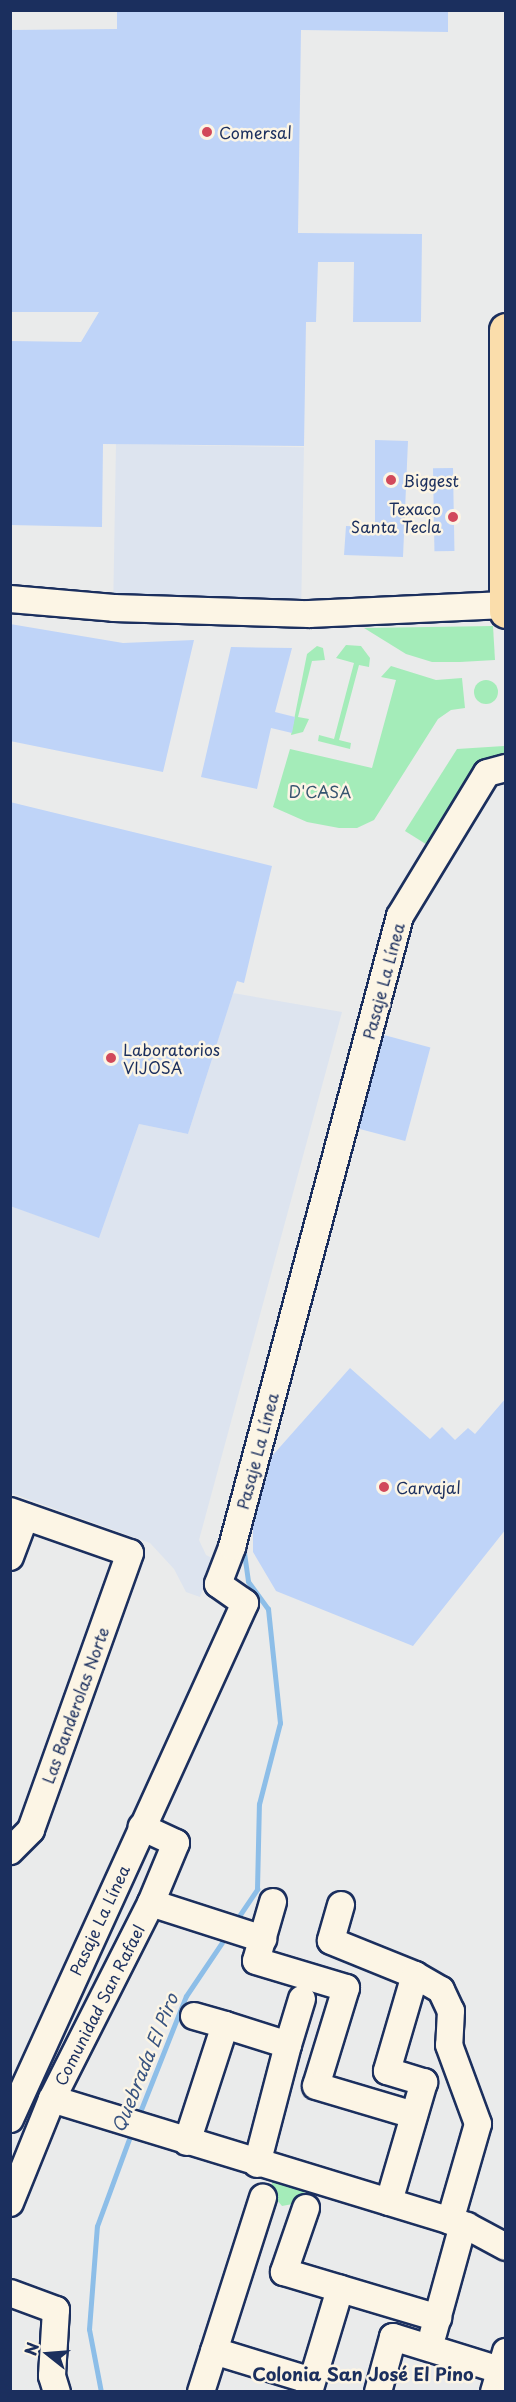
<!DOCTYPE html>
<html>
<head>
<meta charset="utf-8">
<style>
	body { margin:0 }
	#map { position:relative; width:516px; height:2402px; overflow:hidden; background:#eaebeb; font-family:"Playpen Sans",sans-serif }
	div>[style] { position:absolute }
	.built>* { inset:0; background:#dde4ef; transform-origin:0 0 }
	.green>* { inset:0; background:#a4ecb9 }
	.round { border-radius:50% }
	.stream>* { height:5px; margin:-2.5px; padding:0 2.5px; transform-origin:2.5px; border-radius:2.5px; background:#8dbee8 }
	.building>* { inset:0; background:#bfd4f8; transform-origin:0 0 }
	.roads { filter:drop-shadow(2px 0 #1b2f5e) drop-shadow(-2px 0 #1b2f5e) drop-shadow(0 2px #1b2f5e) drop-shadow(0 -2px #1b2f5e) }
	.minor>* { height:26px; margin:-13px; padding:0 13px; transform-origin:13px; border-radius:13px; background:#fcf5e5 }
	.highway>* { height:33px; margin:-16.5px; padding:0 16.5px; transform-origin:16.5px; border-radius:16.5px; background:#faddab }
	.dots>* { width:16px; height:16px; translate:-50% -50%; box-sizing:border-box; border:3px solid #fcf5e5; border-radius:50% }
	span { translate:-50% -50%; white-space:nowrap; text-align:center; line-height:1.15; -webkit-text-stroke:5px #fcf5e5; paint-order:stroke }
	.poi-label { font-size:16px; color:#1b2f5e }
	.left { translate:0 -50%; text-align:left }
	.right { translate:-100% -50%; text-align:right }
	.park-label { font-size:16px; color:#365570 }
	.street-label { font-size:16px; color:#1b2f5e }
	.water-label { font-size:18px; color:#385380; font-style:italic }
	.neighbourhood-label { font-size:18px; color:#1b2f5e; font-weight:700 }
	.frame { position:absolute; inset:0; border:12px solid #1b2f5e; pointer-events:none }
	.north { position:absolute; left:18px; top:2324px; width:60px; height:60px; -webkit-text-stroke:4px #fcf5e5; paint-order:stroke; rotate:287deg; font-size:16px; font-weight:700; line-height:24px; text-align:center; color:#1b2f5e }
	.north::after { content:''; display:block; margin:auto; width:21px; height:27px; background:#1b2f5e; clip-path:polygon(50% 0,100% 100%,50% 72%,0 100%) }
</style>
</head>
<body>
<div id="map">
	<div class="built">
		<i style="left:116px;top:444px;width:188px;height:151px;rotate:1deg"></i>
		<i style="clip-path:polygon(233px 993px,342px 1012px,199px 1540px,206px 1555px,214px 1559px,200px 1597px,186px 1592px,174px 1569px,150px 1543px,11px 1493px,10px 1206px,99px 1237px,139px 1124px,188px 1134px)"></i>
	</div>
	<div class="green">
		<i style="clip-path:polygon(493px 626px,495px 660px,460px 662px,432px 662px,406px 654px,364px 628px)"></i>
		<i style="clip-path:polygon(346px 645px,361px 646px,370px 658px,369px 667px,359px 665px,339px 740px,351px 743px,350px 749px,318px 741px,319px 735px,334px 739px,354px 663px,336px 658px)"></i>
		<i style="clip-path:polygon(317px 646px,323px 648px,325px 660px,312px 661px,298px 717px,309px 719px,303px 732px,291px 735px,307px 654px)"></i>
		<i style="clip-path:polygon(391px 666px,436px 680px,462px 678px,465px 708px,451px 710px,438px 719px,374px 820px,357px 828px,339px 828px,307px 822px,273px 807px,290px 749px,372px 768px,396px 680px,381px 677px)"></i>
		<i class="round" style="left:474px;top:680px;width:24px;height:24px"></i>
		<i style="clip-path:polygon(504px 746px,505px 766px,437px 851px,405px 831px,457px 749px)"></i>
		<i style="clip-path:polygon(272px 2177px,307px 2188px,298px 2203px,282px 2206px,272px 2194px)"></i>
	</div>
	<div class="stream">
		<i style="left:235px;top:1922px;width:40px;rotate:-56deg"></i>
		<i style="left:257px;top:1889px;width:85px;rotate:-88.7deg"></i>
		<i style="left:259px;top:1804px;width:84px;rotate:-75.5deg"></i>
		<i style="left:280px;top:1723px;width:115px;rotate:-96deg"></i>
		<i style="left:268px;top:1609px;width:34px;rotate:-126deg"></i>
		<i style="left:248px;top:1581px;width:28px;rotate:-98deg"></i>
		<i style="left:138px;top:2117px;width:130px;rotate:-68.4deg"></i>
		<i style="left:186px;top:1996px;width:73px;rotate:-56.1deg"></i>
		<i style="left:101px;top:2392px;width:64px;rotate:-100.8deg"></i>
		<i style="left:89px;top:2329px;width:103px;rotate:-85.6deg"></i>
		<i style="left:97px;top:2226px;width:101px;rotate:-69.8deg"></i>
	</div>
	<div class="building">
		<i style="clip-path:polygon(117px 10px,448px 10px,448px 32px,301px 30px,298px 233px,422px 234px,421px 322px,353px 322px,354px 262px,318px 262px,316px 322px,306px 322px,304px 446px,103px 444px,102px 527px,10px 525px,10px 341px,81px 342px,99px 312px,10px 312px,10px 30px,117px 29px)"></i>
		<i style="clip-path:polygon(375px 440px,408px 441px,403px 557px,344px 555px,346px 526px,375px 527px)"></i>
		<i style="left:453px;top:468px;width:83px;height:20px;rotate:89deg"></i>
		<i style="clip-path:polygon(10px 624px,123px 643px,194px 640px,163px 772px,10px 741px)"></i>
		<i style="clip-path:polygon(231px 647px,292px 648px,275px 712px,295px 717px,292px 733px,271px 728px,257px 789px,201px 777px)"></i>
		<i style="clip-path:polygon(10px 802px,272px 866px,244px 983px,237px 981px,188px 1134px,139px 1124px,99px 1238px,10px 1206px)"></i>
		<i style="left:384px;top:1035px;width:48px;height:97px;rotate:15deg"></i>
		<i style="clip-path:polygon(350px 1368px,430px 1439px,442px 1427px,455px 1440px,468px 1428px,475px 1434px,506px 1398px,506px 1529px,413px 1646px,276px 1591px,253px 1552px,253px 1526px,272px 1456px)"></i>
	</div>
	<div class="roads">
		<div class="minor">
			<i style="left:10px;top:599px;width:104px;rotate:4.9deg"></i>
			<i style="left:114px;top:608px;width:195px;rotate:1.8deg"></i>
			<i style="left:309px;top:614px;width:196px;rotate:-2.6deg"></i>
			<i style="left:10px;top:1511px;width:127px;rotate:19.3deg"></i>
			<i style="left:130px;top:1553px;width:294px;rotate:109.7deg"></i>
			<i style="left:31px;top:1830px;width:30px;rotate:135deg"></i>
			<i style="left:10px;top:1557px;width:43px;rotate:-69.4deg"></i>
			<i style="left:273px;top:1902px;width:61px;rotate:106.1deg"></i>
			<i style="left:256px;top:1961px;width:94px;rotate:16.7deg"></i>
			<i style="left:346px;top:1988px;width:102px;rotate:107deg"></i>
			<i style="left:316px;top:2086px;width:102px;rotate:16.5deg"></i>
			<i style="left:151px;top:1903px;width:118px;rotate:17.8deg"></i>
			<i style="left:341px;top:1905px;width:37px;rotate:106deg"></i>
			<i style="left:331px;top:1941px;width:91px;rotate:22deg"></i>
			<i style="left:415px;top:1975px;width:100px;rotate:106.3deg"></i>
			<i style="left:387px;top:2071px;width:39px;rotate:17deg"></i>
			<i style="left:424px;top:2082px;width:125px;rotate:106.3deg"></i>
			<i style="left:415px;top:1975px;width:30px;rotate:30deg"></i>
			<i style="left:441px;top:1990px;width:23px;rotate:65deg"></i>
			<i style="left:451px;top:2011px;width:34px;rotate:93deg"></i>
			<i style="left:449px;top:2045px;width:84px;rotate:69.8deg"></i>
			<i style="left:478px;top:2124px;width:101px;rotate:106.1deg"></i>
			<i style="left:194px;top:2016px;width:32px;rotate:16deg"></i>
			<i style="left:288px;top:2045px;width:48px;rotate:-73.1deg"></i>
			<i style="left:52px;top:2099px;width:434px;rotate:17deg"></i>
			<i style="left:467px;top:2226px;width:44px;rotate:28.3deg"></i>
			<i style="left:10px;top:2119px;width:567px;rotate:-65.51deg"></i>
			<i style="left:245px;top:1603px;width:33px;rotate:-145deg"></i>
			<i style="left:218px;top:1584px;width:40px;rotate:-69deg"></i>
			<i style="left:232px;top:1547px;width:653px;rotate:-75.09deg"></i>
			<i style="left:400px;top:916px;width:167px;rotate:-58.7deg"></i>
			<i style="left:487px;top:773px;width:20px;rotate:-15deg"></i>
			<i style="left:187px;top:2142px;width:123px;rotate:-72deg"></i>
			<i style="left:225px;top:2025px;width:66px;rotate:17.6deg"></i>
			<i style="left:288px;top:2045px;width:123px;rotate:104.6deg"></i>
			<i style="left:10px;top:2203px;width:112px;rotate:-68deg"></i>
			<i style="left:52px;top:2099px;width:220px;rotate:-63.2deg"></i>
			<i style="left:151px;top:1903px;width:65px;rotate:-67.4deg"></i>
			<i style="left:176px;top:1843px;width:38px;rotate:-155deg"></i>
			<i style="left:306px;top:2208px;width:68px;rotate:109deg"></i>
			<i style="left:284px;top:2272px;width:161px;rotate:16.6deg"></i>
			<i style="left:10px;top:2293px;width:49px;rotate:20.3deg"></i>
			<i style="left:56px;top:2310px;width:66px;rotate:93.5deg"></i>
			<i style="left:52px;top:2376px;width:17px;rotate:73deg"></i>
			<i style="left:433px;top:2334px;width:113px;rotate:-74.6deg"></i>
			<i style="left:214px;top:2351px;width:102px;rotate:17deg"></i>
			<i style="left:201px;top:2392px;width:204px;rotate:-72.3deg"></i>
			<i style="left:309px;top:2392px;width:108px;rotate:-73.2deg"></i>
			<i style="left:378px;top:2392px;width:57px;rotate:-74.7deg"></i>
			<i style="left:393px;top:2337px;width:118px;rotate:17.2deg"></i>
			<i style="left:494px;top:2392px;width:42px;rotate:-73.3deg"></i>
		</div>
		<div class="highway">
			<i style="left:506px;top:330px;width:281px;rotate:90deg"></i>
		</div>
	</div>
	<div class="dots">
		<i style="left:207px;top:132px;background:#d1495b"></i>
		<i style="left:391px;top:480px;background:#d1495b"></i>
		<i style="left:453px;top:517px;background:#d1495b"></i>
		<i style="left:111px;top:1058px;background:#d1495b"></i>
		<i style="left:384px;top:1487px;background:#d1495b"></i>
	</div>
	<div class="poi-label">
		<span class="left" style="left:219px;top:132px">Comersal</span>
		<span class="left" style="left:403px;top:480px">Biggest</span>
		<span class="right" style="left:441px;top:517px">Texaco<br>Santa Tecla</span>
		<span class="left" style="left:123px;top:1058px">Laboratorios<br>VIJOSA</span>
		<span class="left" style="left:396px;top:1487px">Carvajal</span>
	</div>
	<div class="park-label">
		<span style="left:320px;top:791px">D'CASA</span>
	</div>
	<div class="street-label">
		<span style="left:383px;top:981px;rotate:-75deg">Pasaje La Línea</span>
		<span style="left:257px;top:1451px;rotate:-75deg">Pasaje La Línea</span>
		<span style="left:75px;top:1705px;rotate:-70deg">Las Banderolas Norte</span>
		<span style="left:99px;top:1920px;rotate:-65deg">Pasaje La Línea</span>
		<span style="left:99px;top:2005px;rotate:-63deg">Comunidad San Rafael</span>
	</div>
	<div class="water-label">
		<span style="left:145px;top:2063px;rotate:-68deg">Quebrada El Piro</span>
	</div>
	<div class="neighbourhood-label">
		<span style="left:363px;top:2374px">Colonia San José El Pino</span>
	</div>
	<div class="frame"></div>
	<div class="north">N</div>
</div>
</body>
</html>
